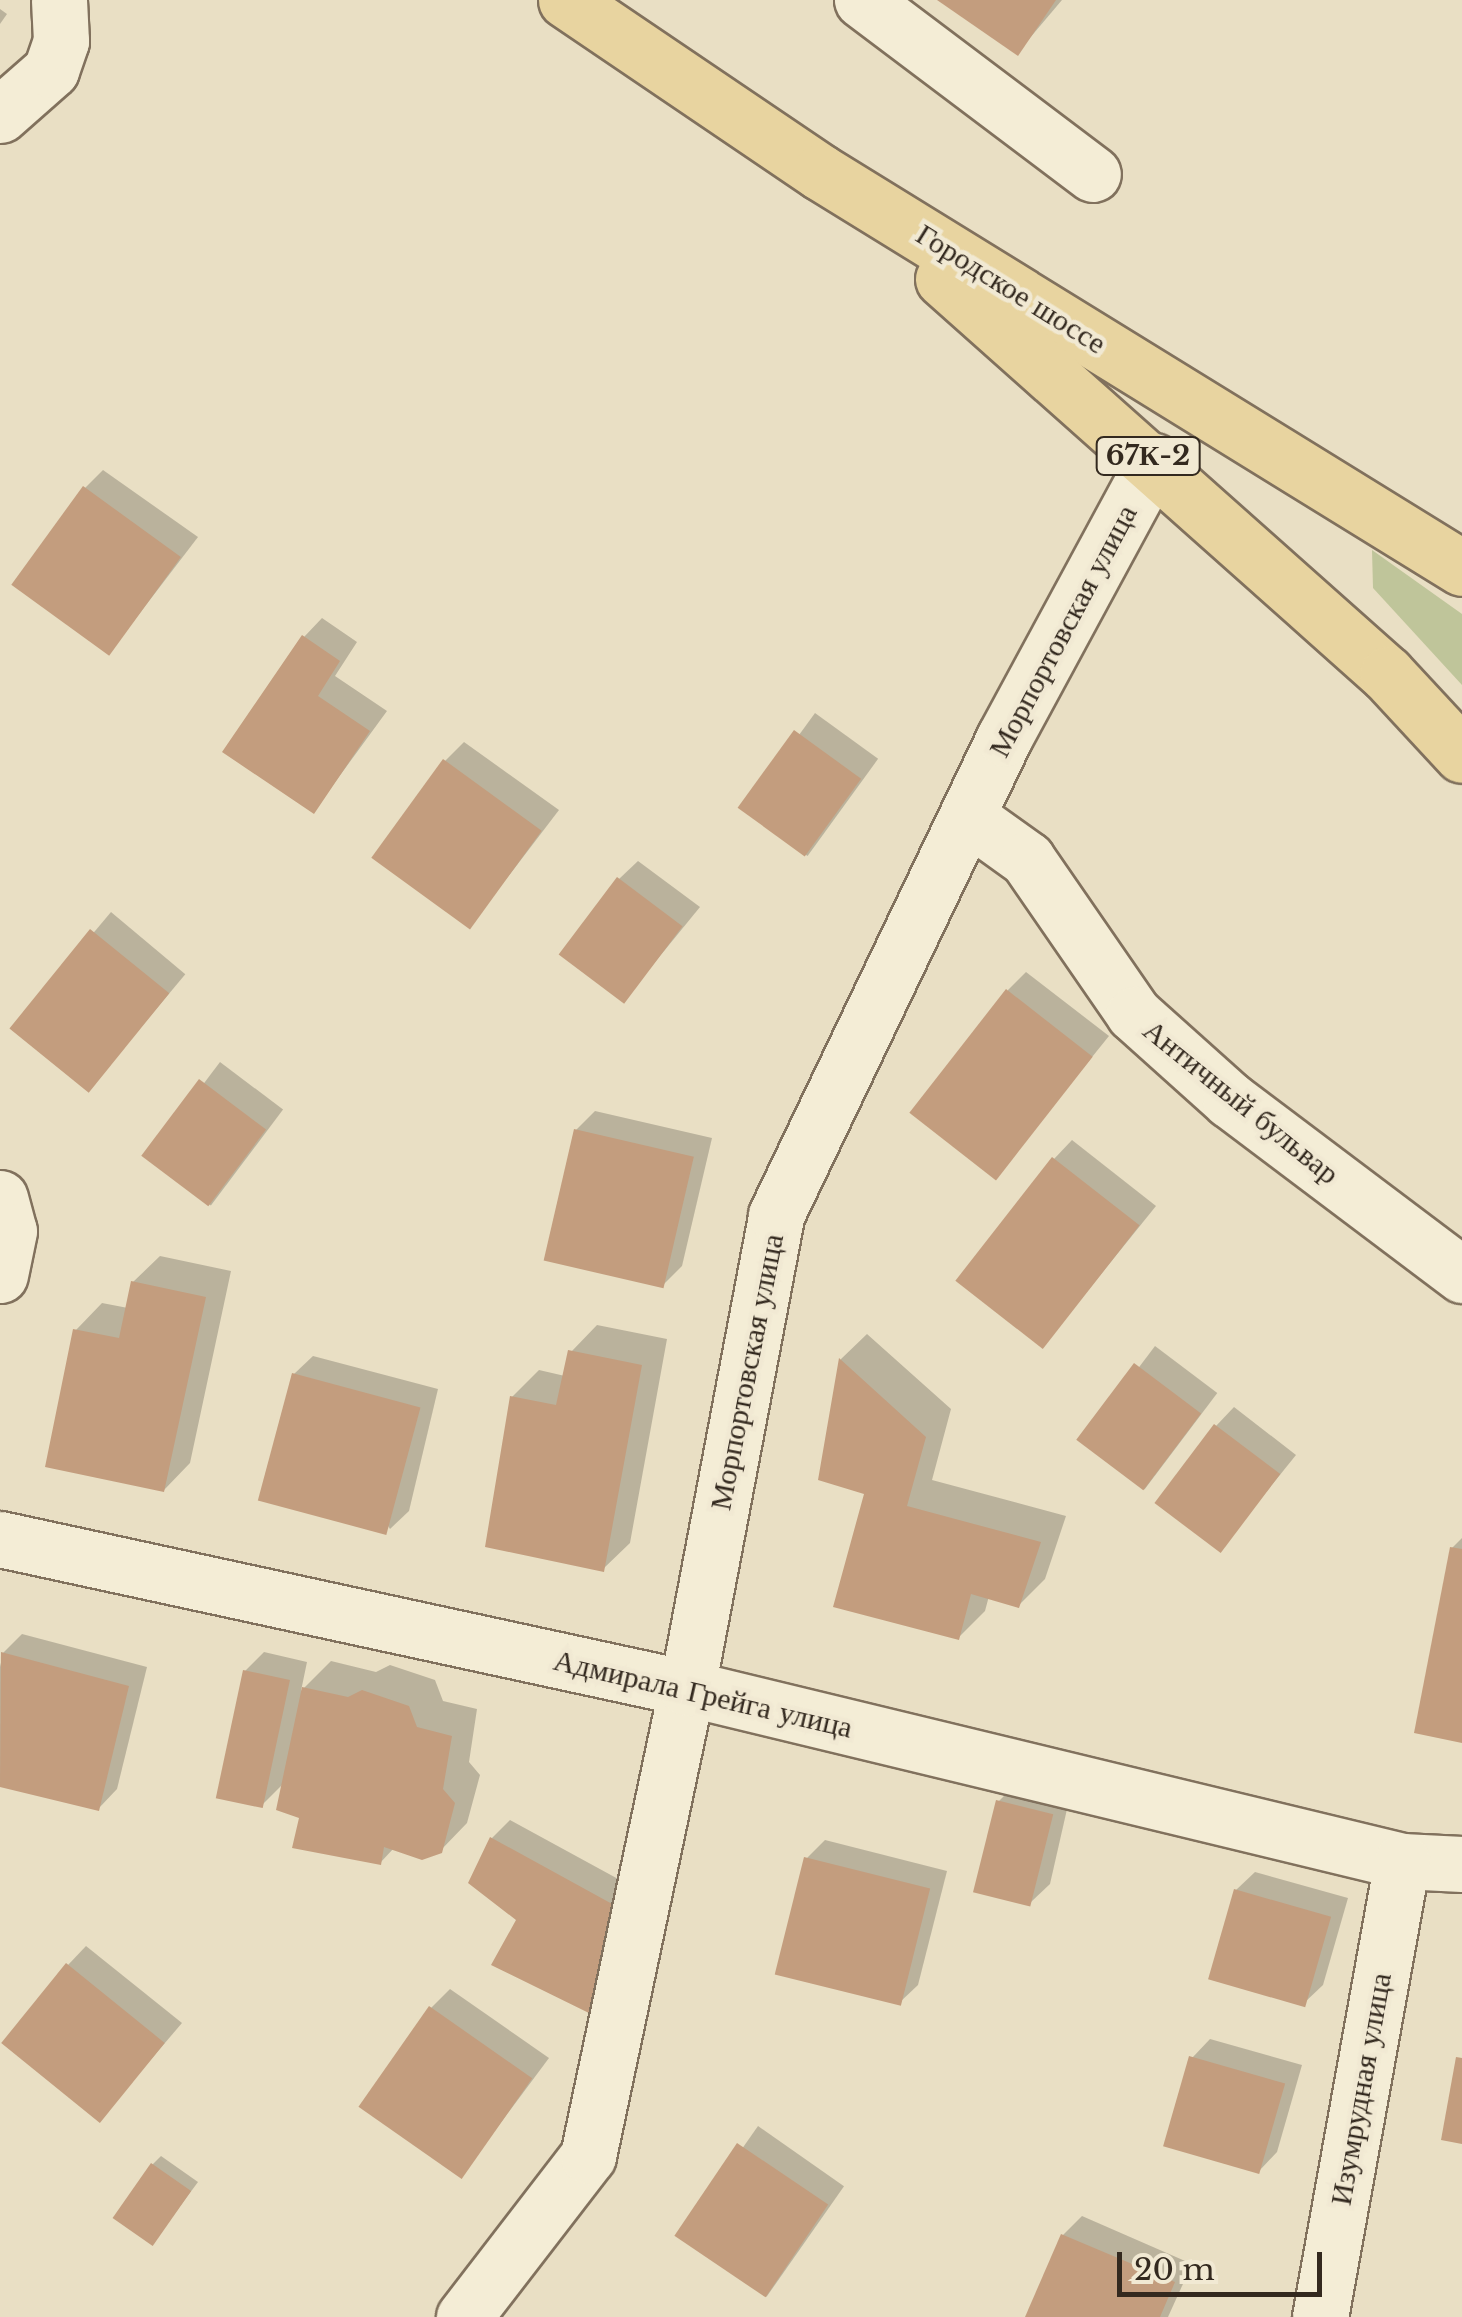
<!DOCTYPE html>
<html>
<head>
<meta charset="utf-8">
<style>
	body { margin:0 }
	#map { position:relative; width:1462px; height:2317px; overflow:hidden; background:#e9dfc4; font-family:"Libre Baskerville",serif }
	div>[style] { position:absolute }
	.green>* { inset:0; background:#bfc59a }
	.shadow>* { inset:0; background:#0003; transform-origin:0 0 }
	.building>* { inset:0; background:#c39d7e; transform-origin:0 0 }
	.roads { filter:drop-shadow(2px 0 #81715d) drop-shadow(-2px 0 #81715d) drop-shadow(0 2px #81715d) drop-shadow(0 -2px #81715d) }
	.minor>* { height:55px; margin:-27.5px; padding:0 27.5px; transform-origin:27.5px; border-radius:27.5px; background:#f4edd6 }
	.primary>* { height:55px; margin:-27.5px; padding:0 27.5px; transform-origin:27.5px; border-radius:27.5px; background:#e8d4a0 }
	span { translate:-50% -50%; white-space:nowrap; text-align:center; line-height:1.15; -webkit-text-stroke:9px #f1e9d3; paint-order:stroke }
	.shield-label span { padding:2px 8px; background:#f1e9d3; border:2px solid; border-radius:8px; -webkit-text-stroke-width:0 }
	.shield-label { font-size:28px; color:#33291f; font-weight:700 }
	.street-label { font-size:30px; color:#33291f }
	.scale { position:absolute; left:1117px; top:2252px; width:205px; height:45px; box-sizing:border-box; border:5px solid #33291f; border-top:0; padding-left:12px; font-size:30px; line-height:35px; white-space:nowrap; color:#33291f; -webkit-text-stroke:8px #f1e9d3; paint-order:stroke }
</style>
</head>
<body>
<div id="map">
	<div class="green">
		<i style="clip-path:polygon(1372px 550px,1462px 614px,1462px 685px,1373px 588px)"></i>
	</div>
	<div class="shadow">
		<i style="clip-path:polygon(941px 0,1062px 0,1018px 52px)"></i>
		<i style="clip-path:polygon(0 9px,7px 14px,0 24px)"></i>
		<i style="clip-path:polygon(103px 470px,198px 537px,110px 652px,85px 488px)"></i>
		<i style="clip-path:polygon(322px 618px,357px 642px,335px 676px,387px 711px,314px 811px,304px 637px)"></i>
		<i style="left:815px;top:713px;width:78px;height:120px;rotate:36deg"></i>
		<i style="clip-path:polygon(464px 742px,559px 810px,471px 925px,445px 761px)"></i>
		<i style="clip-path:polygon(638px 861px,700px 907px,624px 1000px,619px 879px)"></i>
		<i style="left:111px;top:912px;width:97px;height:152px;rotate:40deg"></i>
		<i style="clip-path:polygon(1026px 972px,1109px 1036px,996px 1176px,1008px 990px)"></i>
		<i style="left:220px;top:1062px;width:79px;height:120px;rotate:37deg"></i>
		<i style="clip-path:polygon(595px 1111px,712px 1138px,682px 1266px,663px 1285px,576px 1130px)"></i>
		<i style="clip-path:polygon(1072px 1140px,1156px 1206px,1043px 1346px,1054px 1159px)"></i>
		<i style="clip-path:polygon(160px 1256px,231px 1271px,190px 1463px,164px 1490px,76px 1330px,102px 1303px,128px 1308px,133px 1282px)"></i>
		<i style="clip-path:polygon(597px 1325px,667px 1339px,630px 1543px,603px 1569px,512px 1397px,539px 1370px,565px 1376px,571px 1352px)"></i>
		<i style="clip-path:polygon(867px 1334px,951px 1409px,932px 1480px,1066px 1516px,1045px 1579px,1018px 1606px,989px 1596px,985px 1611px,959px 1637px,867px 1492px,821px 1478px,841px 1359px)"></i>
		<i style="left:1155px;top:1346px;width:78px;height:121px;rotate:37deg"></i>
		<i style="clip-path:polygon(313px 1356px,438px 1389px,409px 1511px,390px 1529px,294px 1374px)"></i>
		<i style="clip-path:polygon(1234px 1407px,1296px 1455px,1221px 1548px,1216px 1426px)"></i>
		<i style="clip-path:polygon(1462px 1538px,1462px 1740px,1452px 1548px)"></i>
		<i style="clip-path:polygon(22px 1634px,147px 1667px,117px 1789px,99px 1808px,0 1784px,0 1667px,3px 1653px)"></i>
		<i style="clip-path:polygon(264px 1652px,307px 1662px,301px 1691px,331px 1661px,376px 1672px,390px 1665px,435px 1680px,443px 1701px,477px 1709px,469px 1762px,480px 1775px,467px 1823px,440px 1851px,394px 1848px,380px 1863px,302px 1816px,284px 1783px,260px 1807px,245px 1671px)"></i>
		<i style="clip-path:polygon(1017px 1783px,1070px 1796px,1050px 1884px,1031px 1902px,998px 1802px)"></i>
		<i style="clip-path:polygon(510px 1820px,631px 1886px,611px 1994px,520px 1919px,492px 1838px)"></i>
		<i style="clip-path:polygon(825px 1840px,947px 1871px,918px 1985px,899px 2003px,806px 1859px)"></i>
		<i style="clip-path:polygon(1255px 1872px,1348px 1898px,1323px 1985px,1304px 2003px,1236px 1890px)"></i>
		<i style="clip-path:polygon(86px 1946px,182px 2023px,100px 2119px,68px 1965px)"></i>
		<i style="clip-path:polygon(450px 1989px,549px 2058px,461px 2176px,431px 2008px)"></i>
		<i style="clip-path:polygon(1210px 2039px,1302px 2065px,1277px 2152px,1259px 2171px,1192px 2058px)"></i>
		<i style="left:758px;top:2126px;width:105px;height:135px;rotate:35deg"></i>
		<i style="clip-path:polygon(161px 2156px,198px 2182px,152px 2244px,152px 2165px)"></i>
		<i style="clip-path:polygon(1082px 2216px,1192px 2264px,1168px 2317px,1028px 2317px,1063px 2235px)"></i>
	</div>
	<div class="building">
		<i style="clip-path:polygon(937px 0,1056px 0,1018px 56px)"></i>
		<i style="left:83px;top:486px;width:121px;height:122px;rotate:36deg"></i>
		<i style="clip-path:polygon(302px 635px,340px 661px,318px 696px,370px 731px,314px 814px,222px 752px)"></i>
		<i style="left:794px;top:730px;width:83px;height:96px;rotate:36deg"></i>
		<i style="left:443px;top:759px;width:122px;height:122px;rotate:36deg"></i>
		<i style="left:617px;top:877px;width:82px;height:97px;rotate:37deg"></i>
		<i style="left:90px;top:929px;width:102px;height:128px;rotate:39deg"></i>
		<i style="left:1006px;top:989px;width:110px;height:157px;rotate:38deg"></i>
		<i style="left:199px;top:1079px;width:84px;height:96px;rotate:37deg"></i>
		<i style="left:574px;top:1129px;width:123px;height:135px;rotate:13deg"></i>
		<i style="left:1052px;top:1157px;width:111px;height:157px;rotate:38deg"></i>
		<i style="clip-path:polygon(131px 1281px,206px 1297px,164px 1492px,45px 1467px,73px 1329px,119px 1338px)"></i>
		<i style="clip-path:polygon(568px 1350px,642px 1365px,604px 1572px,485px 1547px,510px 1396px,556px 1405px)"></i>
		<i style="clip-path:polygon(839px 1358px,926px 1437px,907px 1506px,1041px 1542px,1019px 1608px,971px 1594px,959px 1640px,833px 1607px,864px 1494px,818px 1480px)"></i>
		<i style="left:1134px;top:1363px;width:84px;height:96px;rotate:37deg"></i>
		<i style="left:292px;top:1373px;width:133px;height:132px;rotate:15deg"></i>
		<i style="left:1214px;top:1424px;width:83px;height:99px;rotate:37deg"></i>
		<i style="clip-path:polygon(1450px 1547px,1462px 1549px,1462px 1743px,1414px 1733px)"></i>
		<i style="clip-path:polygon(1px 1652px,129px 1686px,99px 1811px,0 1787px)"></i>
		<i style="left:243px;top:1670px;width:48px;height:131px;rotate:12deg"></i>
		<i style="clip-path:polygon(302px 1687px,348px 1697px,362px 1690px,409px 1706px,417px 1727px,452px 1736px,443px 1789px,455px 1803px,442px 1853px,422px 1860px,384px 1847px,381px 1865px,292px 1848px,299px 1818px,276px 1810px)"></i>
		<i style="left:996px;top:1800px;width:59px;height:95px;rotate:14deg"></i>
		<i style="clip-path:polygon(490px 1837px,614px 1905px,593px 2015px,491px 1965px,516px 1920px,468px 1883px)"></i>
		<i style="left:804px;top:1857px;width:130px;height:121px;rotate:14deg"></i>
		<i style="left:1234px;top:1889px;width:101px;height:94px;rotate:16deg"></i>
		<i style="left:66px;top:1963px;width:127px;height:103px;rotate:39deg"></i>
		<i style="left:429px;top:2006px;width:126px;height:123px;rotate:35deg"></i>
		<i style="left:1189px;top:2056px;width:100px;height:94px;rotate:16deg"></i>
		<i style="clip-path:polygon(1456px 2057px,1462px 2058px,1462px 2144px,1441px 2140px)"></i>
		<i style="left:737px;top:2143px;width:110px;height:112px;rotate:34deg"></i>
		<i style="left:151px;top:2163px;width:49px;height:67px;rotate:35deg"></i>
		<i style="clip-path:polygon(1061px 2234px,1175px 2282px,1160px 2317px,1025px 2317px)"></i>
	</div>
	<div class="roads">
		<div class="minor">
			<i style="left:862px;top:0;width:289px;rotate:37deg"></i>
			<i style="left:0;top:115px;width:68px;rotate:-41.4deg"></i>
			<i style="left:51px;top:70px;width:31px;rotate:-71deg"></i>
			<i style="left:61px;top:41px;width:41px;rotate:-92.8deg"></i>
			<i style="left:967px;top:816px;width:74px;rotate:35.6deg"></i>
			<i style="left:1027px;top:859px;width:188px;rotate:55.4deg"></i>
			<i style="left:1134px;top:1014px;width:129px;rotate:41.9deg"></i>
			<i style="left:1230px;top:1100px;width:291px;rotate:37deg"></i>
			<i style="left:0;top:1198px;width:34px;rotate:75deg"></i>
			<i style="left:9px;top:1231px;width:45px;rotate:101.6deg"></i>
			<i style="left:0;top:1539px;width:703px;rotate:12.24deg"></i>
			<i style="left:687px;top:1688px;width:736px;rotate:13.6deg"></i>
			<i style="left:1402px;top:1861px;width:60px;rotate:2.9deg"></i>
			<i style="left:464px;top:2317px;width:203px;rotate:-52.4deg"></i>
			<i style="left:588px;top:2156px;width:478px;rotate:-78.1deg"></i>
			<i style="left:687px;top:1688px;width:481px;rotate:-79.3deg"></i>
			<i style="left:776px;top:1215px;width:529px;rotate:-64.45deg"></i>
			<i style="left:1004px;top:738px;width:315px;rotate:-61.6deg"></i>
			<i style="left:1320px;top:2317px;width:463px;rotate:-79.8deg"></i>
		</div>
		<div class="primary">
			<i style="left:566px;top:0;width:307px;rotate:34.1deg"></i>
			<i style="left:820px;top:172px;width:754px;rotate:31.67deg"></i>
			<i style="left:943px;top:279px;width:594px;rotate:41.66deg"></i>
			<i style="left:1387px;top:674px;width:110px;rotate:47.2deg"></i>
		</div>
	</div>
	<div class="shield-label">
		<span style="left:1148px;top:456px">67К-2</span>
	</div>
	<div class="street-label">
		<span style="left:1011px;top:289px;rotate:32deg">Городское шоссе</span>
		<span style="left:1063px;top:631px;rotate:-62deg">Морпортовская улица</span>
		<span style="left:1241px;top:1102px;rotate:39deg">Античный бульвар</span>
		<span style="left:747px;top:1372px;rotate:-79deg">Морпортовская улица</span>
		<span style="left:703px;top:1694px;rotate:13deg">Адмирала Грейга улица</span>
		<span style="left:1361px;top:2089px;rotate:-80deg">Изумрудная улица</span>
	</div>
	<div class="scale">20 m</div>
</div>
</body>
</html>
